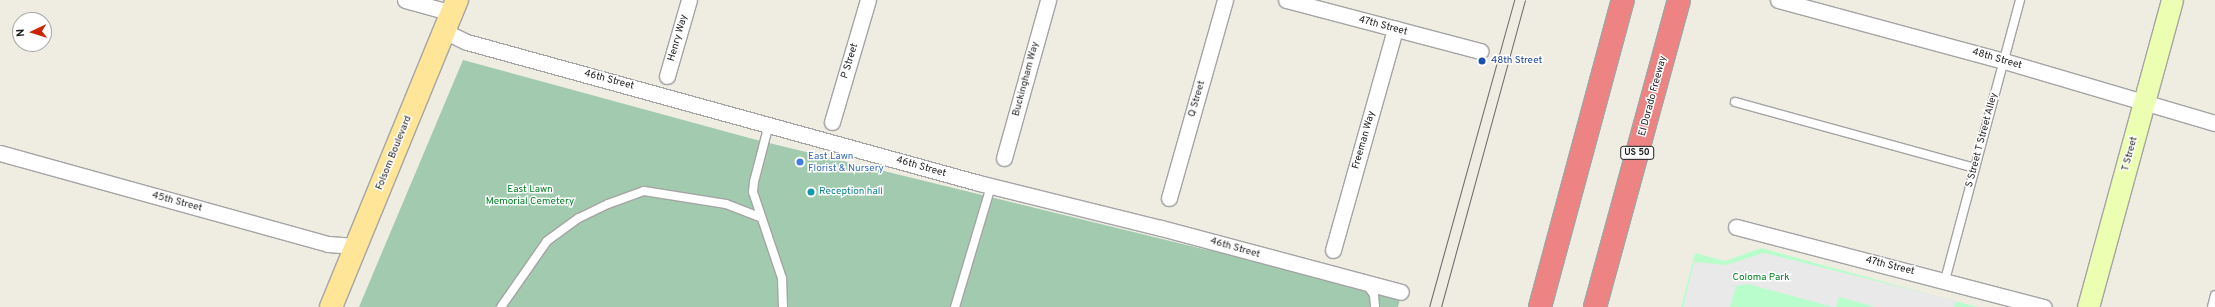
<!DOCTYPE html>
<html>
<head>
<meta charset="utf-8">
<style>
	body { margin:0 }
	#map { position:relative; width:2215px; height:307px; overflow:hidden; background:#efede2; font-family:Overpass,sans-serif }
	div>[style] { position:absolute }
	.cemetery>* { inset:0; background:#a1caaf }
	.park>* { inset:0; background:#bafdcc }
	.parking>* { inset:0; background:#e9e9e9 }
	.roads { filter:drop-shadow(1px 0 #a4a4a4) drop-shadow(-1px 0 #a4a4a4) drop-shadow(0 1px #a4a4a4) drop-shadow(0 -1px #a4a4a4) }
	.lane>* { height:8px; margin:-4px; padding:0 4px; transform-origin:4px; border-radius:4px; background:#fff }
	.street>* { height:15px; margin:-7.5px; padding:0 7.5px; transform-origin:7.5px; border-radius:7.5px; background:#fff }
	.secondary>* { height:21px; margin:-10.5px; padding:0 10.5px; transform-origin:10.5px; border-radius:10.5px; background:#ecfeb1 }
	.primary>* { height:22px; margin:-11px; padding:0 11px; transform-origin:11px; border-radius:11px; background:#ffe597 }
	.highway>* { height:22px; margin:-11px; padding:0 11px; transform-origin:11px; border-radius:11px; background:#ed8383 }
	.tram>* { height:1px; margin:-0.5px; padding:0 0.5px; transform-origin:0.5px; border-radius:0.5px; background:#6b6b6b }
	.dots>* { width:11px; height:11px; translate:-50% -50%; box-sizing:border-box; border:2px solid #fff; border-radius:50% }
	span { translate:-50% -50%; white-space:nowrap; text-align:center; line-height:1.15; -webkit-text-stroke:3px #fff; paint-order:stroke }
	.shield-label span { padding:1px 3px; background:#fff; border:1px solid; border-radius:3px; -webkit-text-stroke-width:0 }
	.shield-label { font-size:9px; color:#1d1d1d; font-weight:700 }
	.street-label { font-size:10px; color:#1d1d1d }
	.transit-label { font-size:10px; color:#164399 }
	.left { translate:0 -50%; text-align:left }
	.shop-label { font-size:10px; color:#366cbe }
	.park-label { font-size:10px; color:#038325 }
	.culture-label { font-size:10px; color:#0d838f }
	.north { position:absolute; left:12px; top:12px; width:40px; height:40px; box-sizing:border-box; background:#fff; border:1px solid #a5a5a5; border-radius:50%; rotate:266deg; font-size:11px; font-weight:700; line-height:16px; text-align:center; color:#1d1d1d }
	.north::after { content:''; display:block; margin:auto; width:14px; height:18px; background:#ca2500; clip-path:polygon(50% 0,100% 100%,50% 72%,0 100%) }
</style>
</head>
<body>
<div id="map">
	<div class="cemetery">
		<i style="clip-path:polygon(463px 60px,753px 139px,1203px 249px,1403px 288px,1398px 307px,359px 307px)"></i>
	</div>
	<div class="park">
		<i style="clip-path:polygon(1761px 248px,1954px 301px,1978px 307px,1681px 307px,1695px 253px,1725px 261px)"></i>
	</div>
	<div class="parking">
		<i style="clip-path:polygon(1764px 253px,1956px 301px,1954px 307px,1876px 307px,1839px 297px,1836px 307px,1833px 307px,1748px 284px,1736px 286px,1730px 307px,1683px 307px,1694px 262px,1726px 265px)"></i>
	</div>
	<div class="roads">
		<div class="lane">
			<i style="left:1735px;top:102px;width:249px;rotate:15.4deg"></i>
			<i style="left:769px;top:124px;width:60px;rotate:104.5deg"></i>
			<i style="left:754px;top:182px;width:10px;rotate:96deg"></i>
			<i style="left:753px;top:192px;width:91px;rotate:71.4deg"></i>
			<i style="left:782px;top:278px;width:29px;rotate:88deg"></i>
			<i style="left:1945px;top:280px;width:290px;rotate:-75deg"></i>
			<i style="left:1367px;top:285px;width:12px;rotate:55deg"></i>
			<i style="left:1374px;top:295px;width:12px;rotate:85deg"></i>
			<i style="left:501px;top:307px;width:80px;rotate:-55.1deg"></i>
			<i style="left:547px;top:241px;width:39px;rotate:-36deg"></i>
			<i style="left:579px;top:218px;width:32px;rotate:-26deg"></i>
			<i style="left:608px;top:204px;width:38px;rotate:-20deg"></i>
			<i style="left:644px;top:191px;width:83px;rotate:9deg"></i>
			<i style="left:726px;top:204px;width:36px;rotate:21deg"></i>
			<i style="left:955px;top:307px;width:126px;rotate:-73.4deg"></i>
			<i style="left:2212px;top:307px;width:12px;rotate:-76deg"></i>
		</div>
		<div class="street">
			<i style="left:405px;top:0;width:49px;rotate:15.5deg"></i>
			<i style="left:1286px;top:0;width:201px;rotate:14.7deg"></i>
			<i style="left:1778px;top:0;width:234px;rotate:15.1deg"></i>
			<i style="left:2004px;top:61px;width:220px;rotate:16.4deg"></i>
			<i style="left:444px;top:31px;width:25px;rotate:26deg"></i>
			<i style="left:467px;top:42px;width:531px;rotate:15.4deg"></i>
			<i style="left:979px;top:183px;width:187px;rotate:13.9deg"></i>
			<i style="left:1161px;top:228px;width:248px;rotate:14.9deg"></i>
			<i style="left:667px;top:76px;width:79px;rotate:-73.9deg"></i>
			<i style="left:832px;top:122px;width:127px;rotate:-73.6deg"></i>
			<i style="left:0;top:153px;width:340px;rotate:15.5deg"></i>
			<i style="left:328px;top:244px;width:28px;rotate:4deg"></i>
			<i style="left:1004px;top:158px;width:164px;rotate:-74.4deg"></i>
			<i style="left:1169px;top:198px;width:206px;rotate:-74.2deg"></i>
			<i style="left:1736px;top:227px;width:318px;rotate:14.6deg"></i>
			<i style="left:1333px;top:250px;width:230px;rotate:-74.3deg"></i>
		</div>
		<div class="secondary">
			<i style="left:2088px;top:307px;width:318px;rotate:-74.7deg"></i>
		</div>
		<div class="primary">
			<i style="left:331px;top:307px;width:332px;rotate:-67.7deg"></i>
		</div>
		<div class="highway">
			<i style="left:1540px;top:307px;width:318px;rotate:-74.9deg"></i>
			<i style="left:1595px;top:307px;width:318px;rotate:-74.7deg"></i>
		</div>
	</div>
	<div class="tram">
		<i style="left:1429px;top:307px;width:319px;rotate:-74.5deg"></i>
		<i style="left:1441px;top:307px;width:318px;rotate:-74.7deg"></i>
	</div>
	<div class="dots">
		<i style="left:1482px;top:61px;background:#1a4fb4"></i>
		<i style="left:800px;top:162px;background:#3f7fe0"></i>
		<i style="left:811px;top:192px;background:#0f9aa8"></i>
	</div>
	<div class="shield-label">
		<span style="left:1637px;top:153px">US 50</span>
	</div>
	<div class="street-label">
		<span style="left:1383px;top:26px;rotate:15deg">47th Street</span>
		<span style="left:678px;top:38px;rotate:-74deg">Henry Way</span>
		<span style="left:1997px;top:59px;rotate:16deg">48th Street</span>
		<span style="left:850px;top:61px;rotate:-73deg">P Street</span>
		<span style="left:1026px;top:79px;rotate:-75deg">Buckingham Way</span>
		<span style="left:609px;top:80px;rotate:15deg">46th Street</span>
		<span style="left:1653px;top:96px;rotate:-75deg">El Dorado Freeway</span>
		<span style="left:1197px;top:99px;rotate:-74deg">Q Street</span>
		<span style="left:1364px;top:140px;rotate:-74deg">Freeman Way</span>
		<span style="left:1982px;top:140px;rotate:-75deg">S Street T Street Alley</span>
		<span style="left:394px;top:153px;rotate:-68deg">Folsom Boulevard</span>
		<span style="left:2130px;top:154px;rotate:-75deg">T Street</span>
		<span style="left:921px;top:167px;rotate:16deg">46th Street</span>
		<span style="left:177px;top:202px;rotate:15deg">45th Street</span>
		<span style="left:1235px;top:248px;rotate:16deg">46th Street</span>
		<span style="left:1890px;top:266px;rotate:14deg">47th Street</span>
	</div>
	<div class="transit-label">
		<span class="left" style="left:1491px;top:61px">48th Street</span>
	</div>
	<div class="shop-label">
		<span class="left" style="left:808px;top:162px">East Lawn<br>Florist &amp; Nursery</span>
	</div>
	<div class="park-label">
		<span style="left:530px;top:195px">East Lawn<br>Memorial Cemetery</span>
		<span style="left:1761px;top:278px">Coloma Park</span>
	</div>
	<div class="culture-label">
		<span class="left" style="left:819px;top:192px">Reception hall</span>
	</div>
	<div class="north">N</div>
</div>
</body>
</html>
